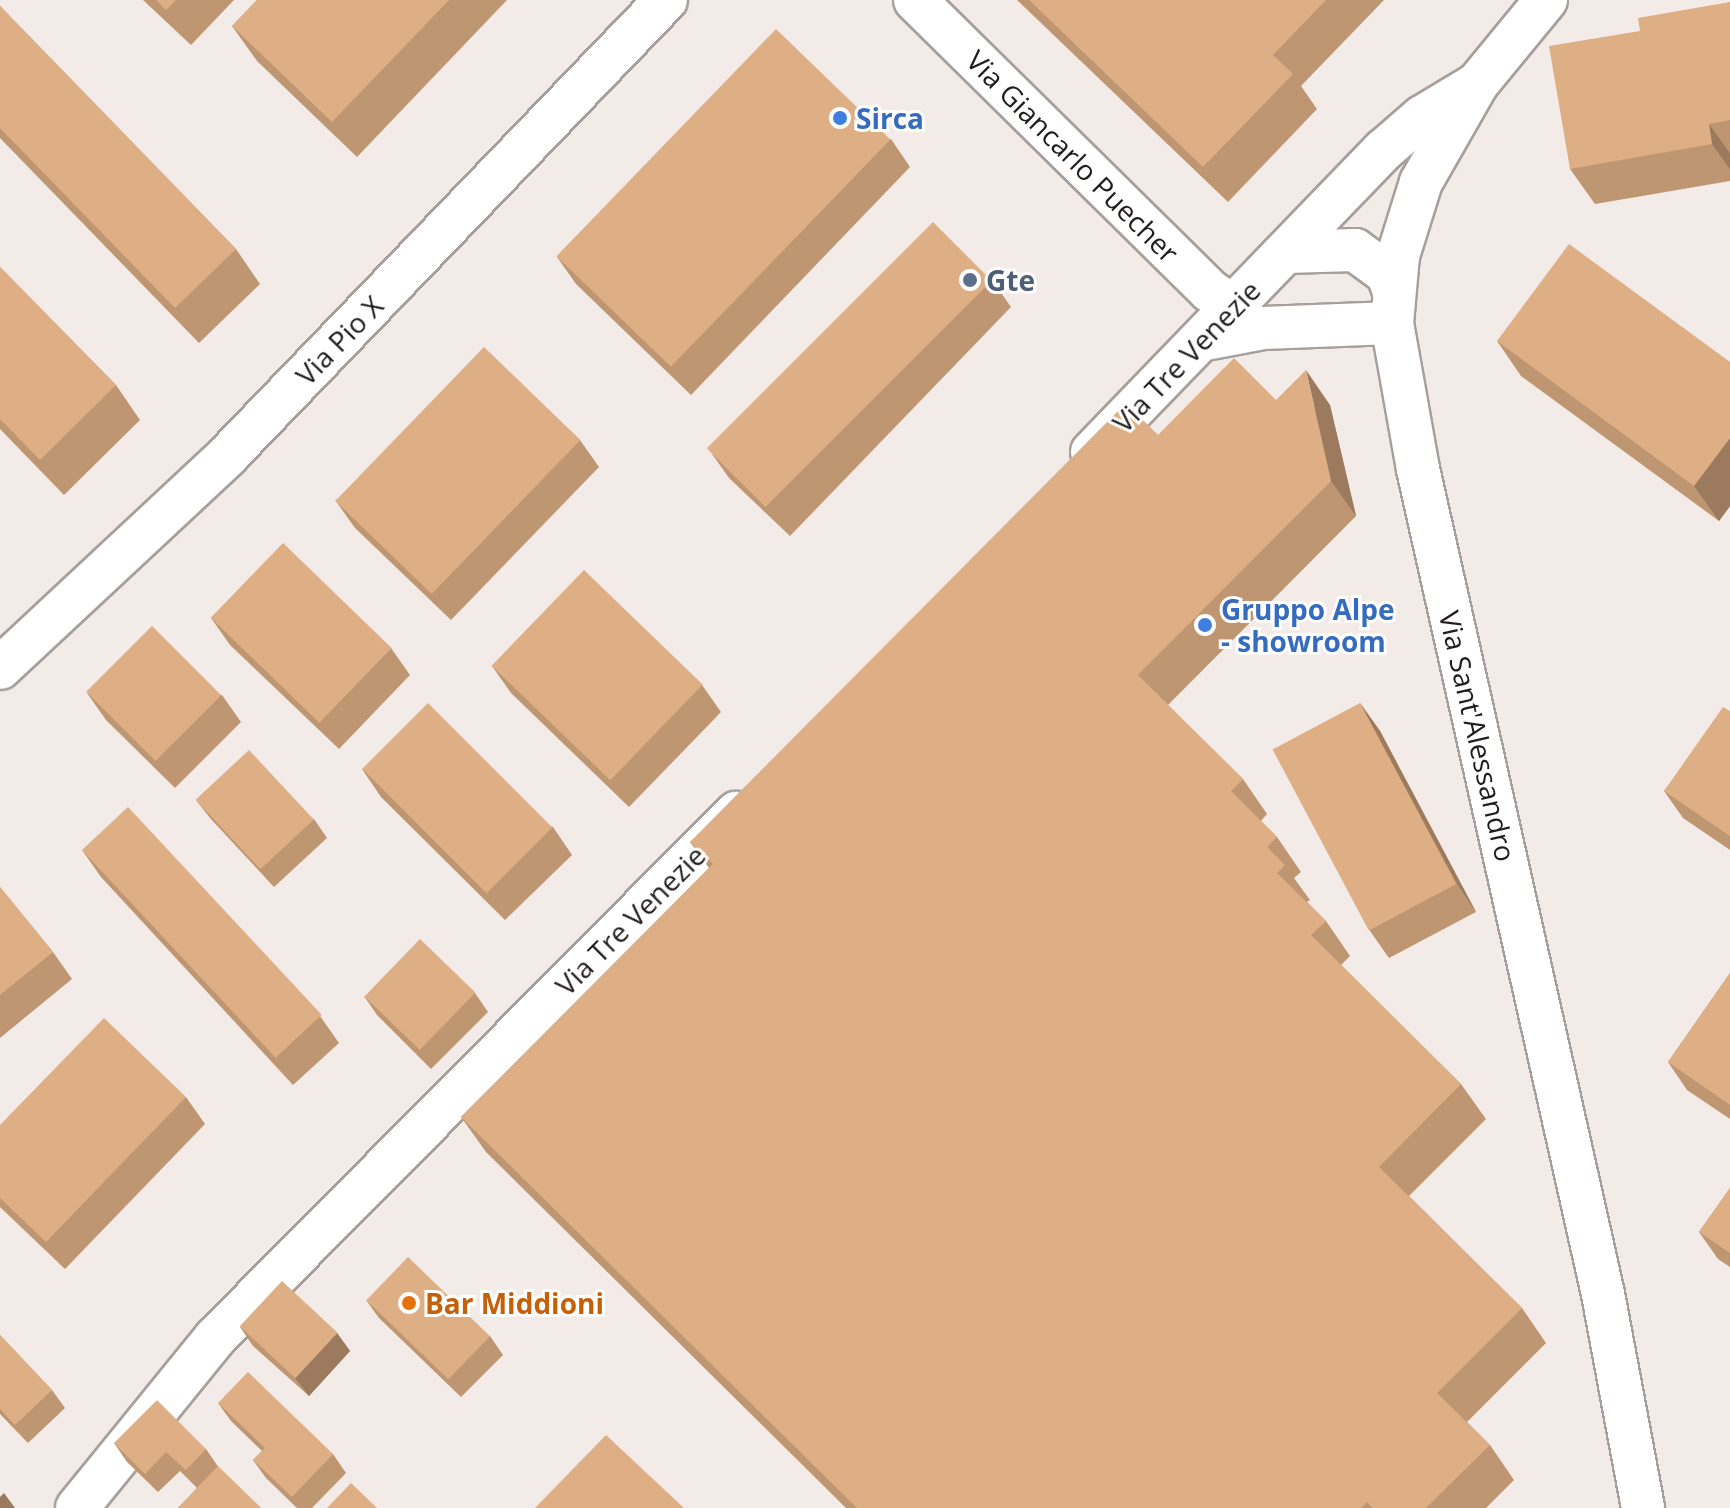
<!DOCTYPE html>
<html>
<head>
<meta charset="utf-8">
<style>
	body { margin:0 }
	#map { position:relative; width:1730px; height:1508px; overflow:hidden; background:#f3ebe8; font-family:"Open Sans",sans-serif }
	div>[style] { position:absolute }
	.roads { filter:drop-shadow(2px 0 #a69f9c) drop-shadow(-2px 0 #a69f9c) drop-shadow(0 2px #a69f9c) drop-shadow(0 -2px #a69f9c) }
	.street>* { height:42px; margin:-21px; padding:0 21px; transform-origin:21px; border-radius:21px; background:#fff }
	.wall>* { inset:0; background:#bf9672 }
	.shaded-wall>* { inset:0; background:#9b7a5d }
	.building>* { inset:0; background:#deaf85; transform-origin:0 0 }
	.dots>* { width:22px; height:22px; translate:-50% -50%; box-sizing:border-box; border:4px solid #fff; border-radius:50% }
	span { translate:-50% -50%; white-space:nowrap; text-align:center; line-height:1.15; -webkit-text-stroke:6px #fff; paint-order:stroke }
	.shop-label { font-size:28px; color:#366cbe; font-weight:700 }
	.left { translate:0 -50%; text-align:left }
	.street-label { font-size:28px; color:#1f1c1b }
	.service-label { font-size:28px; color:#4e5e75; font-weight:700 }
	.food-label { font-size:28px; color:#c56008; font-weight:700 }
</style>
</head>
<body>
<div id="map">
	<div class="roads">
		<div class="street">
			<i style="left:915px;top:0;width:414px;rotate:44.6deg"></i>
			<i style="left:1210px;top:291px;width:31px;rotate:33deg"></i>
			<i style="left:1546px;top:0;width:109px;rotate:129.4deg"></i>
			<i style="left:1477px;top:84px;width:113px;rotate:119.7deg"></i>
			<i style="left:1421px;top:182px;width:77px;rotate:107.3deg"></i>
			<i style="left:1398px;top:256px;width:67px;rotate:95.1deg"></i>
			<i style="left:1392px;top:323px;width:148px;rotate:79.9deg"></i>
			<i style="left:1418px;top:469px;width:845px;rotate:77.36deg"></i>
			<i style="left:1603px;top:1294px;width:218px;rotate:79.4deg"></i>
			<i style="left:1286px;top:252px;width:69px;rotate:-1.7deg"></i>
			<i style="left:1355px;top:250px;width:39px;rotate:36deg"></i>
			<i style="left:1387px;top:273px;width:19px;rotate:69deg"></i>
			<i style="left:1205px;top:339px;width:59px;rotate:-10.7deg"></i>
			<i style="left:1263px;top:328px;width:129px;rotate:-2.2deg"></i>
			<i style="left:1092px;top:452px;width:421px;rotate:-46deg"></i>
			<i style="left:1385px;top:149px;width:49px;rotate:-40.9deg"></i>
			<i style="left:1422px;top:117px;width:64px;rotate:-31deg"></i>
			<i style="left:0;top:668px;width:311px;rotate:-43deg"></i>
			<i style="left:227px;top:456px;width:633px;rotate:-46.09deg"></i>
			<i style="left:77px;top:1508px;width:219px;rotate:-50.9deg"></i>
			<i style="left:215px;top:1338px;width:740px;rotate:-45.22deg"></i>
		</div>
	</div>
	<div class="wall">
		<i style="clip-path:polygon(143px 0,234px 0,191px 45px)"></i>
		<i style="clip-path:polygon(257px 0,507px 0,357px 157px,257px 61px,232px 26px)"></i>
		<i style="clip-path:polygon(1017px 0,1384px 0,1301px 86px,1317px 109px,1228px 202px)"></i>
		<i style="clip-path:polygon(1730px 2px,1730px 181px,1595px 204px,1570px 169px,1640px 31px)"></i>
		<i style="clip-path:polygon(0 6px,236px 249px,260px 284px,199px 343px,0 138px)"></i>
		<i style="clip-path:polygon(891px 139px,910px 167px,691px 395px,576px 284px,557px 257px)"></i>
		<i style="clip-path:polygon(0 267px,116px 385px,140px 420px,64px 495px,0 429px)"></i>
		<i style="clip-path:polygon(992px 280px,1011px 307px,790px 536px,729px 478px,710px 451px)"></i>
		<i style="clip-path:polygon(1497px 341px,1730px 362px,1730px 506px,1719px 521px,1521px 376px)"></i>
		<i style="clip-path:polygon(1330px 405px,1356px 516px,1168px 705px,1243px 779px,1267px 814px,1261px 821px,1277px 837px,1301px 872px,1294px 878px,1310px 900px,1307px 902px,1326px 921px,1350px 956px,1341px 965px,1461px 1084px,1486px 1119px,1409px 1196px,1522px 1308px,1546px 1343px,1467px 1422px,1490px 1445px,1514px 1480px,1486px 1508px,846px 1508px,486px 1152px,461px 1117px,709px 868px,690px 842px,1158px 435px)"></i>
		<i style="clip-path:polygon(580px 440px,599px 467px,451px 620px,355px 528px,335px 500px)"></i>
		<i style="clip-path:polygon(211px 618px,391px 648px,410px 675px,339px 749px,230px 645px)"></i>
		<i style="clip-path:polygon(492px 666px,702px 685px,721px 712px,629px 807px,511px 693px)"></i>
		<i style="clip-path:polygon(87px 693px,222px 695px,241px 722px,175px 788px,106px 720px)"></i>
		<i style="clip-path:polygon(1360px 703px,1380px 731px,1476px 912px,1389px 958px,1370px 931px)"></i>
		<i style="clip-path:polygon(1730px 711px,1730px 850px,1683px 818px,1664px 791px)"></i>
		<i style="clip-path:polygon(362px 769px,553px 827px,572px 855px,505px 920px,381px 797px)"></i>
		<i style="clip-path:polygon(196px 800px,314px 819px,327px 838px,274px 887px,210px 818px)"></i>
		<i style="clip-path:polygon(82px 850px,320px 1016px,339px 1043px,293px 1085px,101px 877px)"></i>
		<i style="clip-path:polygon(0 887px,53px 952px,72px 979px,0 1038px)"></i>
		<i style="clip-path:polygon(1730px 973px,1730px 1119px,1687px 1090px,1668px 1062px)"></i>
		<i style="clip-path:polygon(475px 993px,488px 1012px,431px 1069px,377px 1015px,364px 996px)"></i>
		<i style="clip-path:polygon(186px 1097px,205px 1124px,65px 1269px,0 1207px,0 1125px)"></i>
		<i style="clip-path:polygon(1730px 1188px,1730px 1267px,1718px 1259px,1699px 1232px)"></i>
		<i style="clip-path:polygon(366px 1300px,490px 1336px,503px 1355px,461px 1397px,379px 1318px)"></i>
		<i style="clip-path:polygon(240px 1327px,337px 1333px,350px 1351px,309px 1396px,253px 1346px)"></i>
		<i style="clip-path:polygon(0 1335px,52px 1390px,65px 1408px,28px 1443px,0 1414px)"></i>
		<i style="clip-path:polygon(218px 1403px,333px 1454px,346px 1473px,312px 1508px,297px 1508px,266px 1478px,253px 1460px,262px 1451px,231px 1421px)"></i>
		<i style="clip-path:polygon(114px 1443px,206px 1449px,219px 1468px,261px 1508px,178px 1508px,197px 1488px,180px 1471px,158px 1492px,127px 1462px)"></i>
	</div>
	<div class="shaded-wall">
		<i style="clip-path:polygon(1709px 124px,1730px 153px,1730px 169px,1712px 144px)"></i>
		<i style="clip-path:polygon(1306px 370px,1330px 405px,1356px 516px,1331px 481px)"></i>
		<i style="clip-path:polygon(1730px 438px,1730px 506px,1719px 521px,1694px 486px)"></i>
		<i style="clip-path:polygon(1360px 703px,1380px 731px,1476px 912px,1457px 884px)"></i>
		<i style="clip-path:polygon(337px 1333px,350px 1351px,309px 1396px,295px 1378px)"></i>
		<i style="clip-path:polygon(4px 1493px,15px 1508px,0 1508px,0 1497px)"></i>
	</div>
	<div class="building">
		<i style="clip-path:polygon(156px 0,176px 0,166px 10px)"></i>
		<i style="clip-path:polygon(257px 0,449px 0,332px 122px,232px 26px)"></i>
		<i style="clip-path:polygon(1029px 0,1326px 0,1273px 55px,1293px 74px,1203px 167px)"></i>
		<i style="clip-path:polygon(1730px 2px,1730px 120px,1709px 124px,1712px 144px,1570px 169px,1549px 46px,1640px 31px,1638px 18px)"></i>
		<i style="clip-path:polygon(0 6px,236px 249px,175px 308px,0 128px)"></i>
		<i style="left:776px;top:29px;width:159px;height:316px;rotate:44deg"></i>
		<i style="left:933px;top:222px;width:83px;height:320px;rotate:45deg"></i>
		<i style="clip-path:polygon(1569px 244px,1730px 362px,1730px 438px,1694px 486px,1497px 341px)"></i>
		<i style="clip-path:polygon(0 267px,116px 385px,40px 460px,0 419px)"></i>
		<i style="left:484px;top:347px;width:134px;height:214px;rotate:44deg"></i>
		<i style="clip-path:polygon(1234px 358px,1276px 400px,1306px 370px,1331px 481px,1138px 675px,1243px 779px,1231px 791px,1277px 837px,1267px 847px,1285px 865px,1277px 873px,1326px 921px,1311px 935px,1461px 1084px,1379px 1167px,1522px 1308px,1437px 1393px,1490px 1445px,1426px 1508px,1373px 1508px,1367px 1502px,1361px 1508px,857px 1508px,461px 1117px,713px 864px,690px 842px,1126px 403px,1158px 435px)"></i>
		<i style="left:283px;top:543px;width:151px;height:104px;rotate:44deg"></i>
		<i style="left:584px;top:570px;width:165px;height:133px;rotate:44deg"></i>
		<i style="left:152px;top:626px;width:98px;height:93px;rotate:45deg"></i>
		<i style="left:428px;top:703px;width:176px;height:93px;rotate:45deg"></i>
		<i style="left:1360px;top:703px;width:205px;height:99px;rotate:62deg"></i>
		<i style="clip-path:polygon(1723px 707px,1730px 711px,1730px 836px,1664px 791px)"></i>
		<i style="left:249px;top:750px;width:95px;height:73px;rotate:47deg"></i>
		<i style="left:128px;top:807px;width:284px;height:63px;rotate:47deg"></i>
		<i style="clip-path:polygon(0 887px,53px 952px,0 995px)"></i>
		<i style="left:420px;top:939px;width:77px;height:80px;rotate:44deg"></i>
		<i style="clip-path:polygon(1730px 973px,1730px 1105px,1668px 1062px)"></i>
		<i style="clip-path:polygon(104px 1018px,186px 1097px,46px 1242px,0 1198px,0 1125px)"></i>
		<i style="clip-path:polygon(1730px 1188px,1730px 1253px,1699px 1232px)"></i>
		<i style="left:408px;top:1257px;width:114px;height:60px;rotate:44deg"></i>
		<i style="left:282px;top:1281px;width:76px;height:62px;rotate:43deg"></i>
		<i style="clip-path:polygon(0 1335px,52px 1390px,15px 1425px,0 1409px)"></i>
		<i style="clip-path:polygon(248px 1372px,333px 1454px,292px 1497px,253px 1460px,265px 1448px,218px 1403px)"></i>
		<i style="clip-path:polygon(157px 1400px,206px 1449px,186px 1470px,166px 1452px,145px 1474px,114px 1443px)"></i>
		<i style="clip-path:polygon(606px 1435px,684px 1508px,535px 1508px)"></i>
		<i style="clip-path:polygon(218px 1466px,260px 1507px,260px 1508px,178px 1508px)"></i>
		<i style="clip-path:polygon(351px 1483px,377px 1508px,327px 1508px)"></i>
	</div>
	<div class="dots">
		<i style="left:840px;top:118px;background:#3f7fe0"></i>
		<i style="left:970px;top:280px;background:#5c6f8a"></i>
		<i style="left:1205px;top:625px;background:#3f7fe0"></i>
		<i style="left:409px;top:1303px;background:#e8710a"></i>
	</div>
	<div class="shop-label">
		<span class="left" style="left:856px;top:118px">Sirca</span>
		<span class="left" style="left:1221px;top:625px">Gruppo Alpe<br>- showroom</span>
	</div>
	<div class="street-label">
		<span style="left:1073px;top:156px;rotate:45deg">Via Giancarlo Puecher</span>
		<span style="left:339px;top:340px;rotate:-46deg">Via Pio X</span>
		<span style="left:1186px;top:356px;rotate:-46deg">Via Tre Venezie</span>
		<span style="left:1478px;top:736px;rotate:77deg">Via Sant'Alessandro</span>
		<span style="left:630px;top:920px;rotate:-45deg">Via Tre Venezie</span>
	</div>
	<div class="service-label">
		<span class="left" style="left:986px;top:280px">Gte</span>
	</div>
	<div class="food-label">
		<span class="left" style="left:425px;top:1303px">Bar Middioni</span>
	</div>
</div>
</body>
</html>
